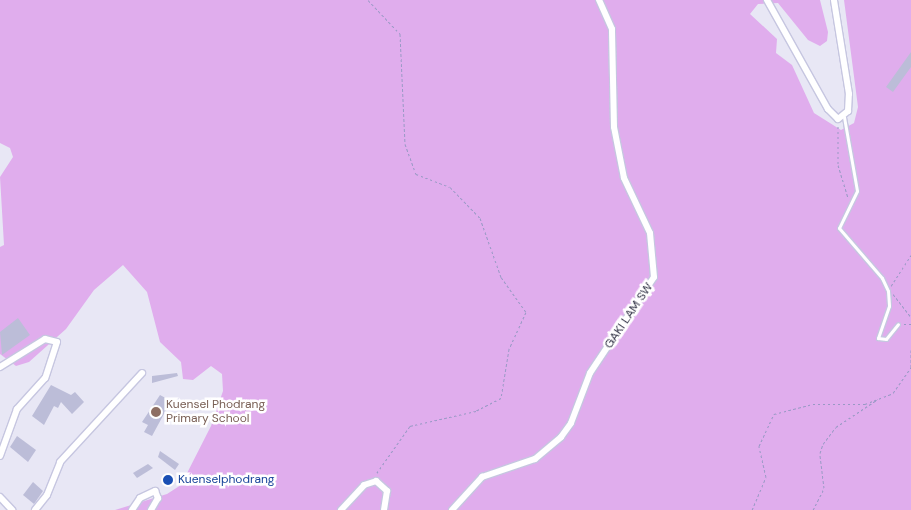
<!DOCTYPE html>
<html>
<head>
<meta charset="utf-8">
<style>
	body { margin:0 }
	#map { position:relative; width:911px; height:510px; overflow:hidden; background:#e8e7f5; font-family:"DM Sans",sans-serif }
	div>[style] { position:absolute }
	.green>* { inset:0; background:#e0aded }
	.building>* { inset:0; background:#bcbdd8 }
	.path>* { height:1px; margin-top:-0.5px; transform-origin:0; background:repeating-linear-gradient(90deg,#9999c5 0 2.5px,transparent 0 5px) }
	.roads { filter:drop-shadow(1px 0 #c6c6e0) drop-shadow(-1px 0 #c6c6e0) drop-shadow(0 1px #c6c6e0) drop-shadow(0 -1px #c6c6e0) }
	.lane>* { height:3px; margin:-1.5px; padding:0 1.5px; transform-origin:1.5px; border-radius:1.5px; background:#fff }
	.street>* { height:6px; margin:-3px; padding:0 3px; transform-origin:3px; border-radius:3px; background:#fff }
	.dots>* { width:14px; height:14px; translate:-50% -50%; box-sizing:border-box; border:2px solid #fff; border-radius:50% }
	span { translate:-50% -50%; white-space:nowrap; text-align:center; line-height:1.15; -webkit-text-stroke:5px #fff; paint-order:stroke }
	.street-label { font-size:12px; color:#353649 }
	.education-label { font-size:12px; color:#785e54 }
	.left { translate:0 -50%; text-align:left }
	.transit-label { font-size:12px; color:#164399 }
</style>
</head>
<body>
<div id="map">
	<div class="green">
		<i style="clip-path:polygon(0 0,820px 0,828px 32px,827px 41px,820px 46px,808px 40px,778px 3px,758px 4px,750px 14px,777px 39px,776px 53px,792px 65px,814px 113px,841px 130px,854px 123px,858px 107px,844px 0,911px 0,911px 510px,115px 510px,167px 494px,181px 485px,211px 426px,223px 391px,222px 374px,211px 366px,193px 380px,183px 379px,181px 362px,160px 342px,147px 292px,123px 265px,94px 290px,66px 329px,29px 362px,16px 366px,0 354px,0 247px,4px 245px,0 177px,13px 157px,10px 148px,0 143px)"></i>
	</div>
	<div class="building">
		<i style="clip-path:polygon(911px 52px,911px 67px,893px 92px,886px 87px)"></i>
		<i style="clip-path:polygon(18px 318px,30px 335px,2px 355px,0 332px)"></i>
		<i style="clip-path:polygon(177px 373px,178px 376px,152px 383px,152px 376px)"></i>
		<i style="clip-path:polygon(51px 385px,71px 395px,75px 392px,84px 402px,72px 414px,61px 402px,58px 408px,54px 406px,44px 425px,32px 416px)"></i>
		<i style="clip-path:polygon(160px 395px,171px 401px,152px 436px,144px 432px,148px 425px,142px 422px)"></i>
		<i style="clip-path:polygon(17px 436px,36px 450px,28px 462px,10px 447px)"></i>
		<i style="clip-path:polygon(160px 451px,179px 464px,175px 470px,158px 457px)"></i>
		<i style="clip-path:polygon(148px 464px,153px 468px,137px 478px,133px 473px)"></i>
		<i style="clip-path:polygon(33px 482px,43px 491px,34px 504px,23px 495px)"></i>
	</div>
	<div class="path">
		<i style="left:368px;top:0;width:47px;rotate:46.7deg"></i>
		<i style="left:400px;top:34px;width:110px;rotate:87.4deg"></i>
		<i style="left:405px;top:144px;width:32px;rotate:70deg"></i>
		<i style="left:416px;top:174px;width:36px;rotate:21deg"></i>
		<i style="left:450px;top:187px;width:43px;rotate:45.9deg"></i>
		<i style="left:480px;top:218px;width:63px;rotate:70.4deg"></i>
		<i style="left:501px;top:277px;width:43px;rotate:54.5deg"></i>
		<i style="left:526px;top:312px;width:41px;rotate:114.7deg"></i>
		<i style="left:509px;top:349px;width:50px;rotate:99.3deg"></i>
		<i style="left:501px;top:398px;width:28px;rotate:153deg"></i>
		<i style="left:476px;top:411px;width:68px;rotate:167.2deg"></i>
		<i style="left:410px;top:426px;width:59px;rotate:125.3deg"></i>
		<i style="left:838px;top:126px;width:39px;rotate:90deg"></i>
		<i style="left:838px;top:165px;width:34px;rotate:73deg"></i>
		<i style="left:891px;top:286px;width:37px;rotate:-57deg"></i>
		<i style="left:893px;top:294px;width:29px;rotate:52deg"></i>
		<i style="left:904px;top:324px;width:7px"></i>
		<i style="left:752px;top:510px;width:36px;rotate:-67deg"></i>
		<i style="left:766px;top:477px;width:32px;rotate:-103deg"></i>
		<i style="left:759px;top:446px;width:35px;rotate:-65deg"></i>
		<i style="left:774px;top:414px;width:40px;rotate:-14.4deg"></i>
		<i style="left:813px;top:404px;width:52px"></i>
		<i style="left:865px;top:404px;width:30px;rotate:-21deg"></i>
		<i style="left:893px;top:393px;width:32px;rotate:-55deg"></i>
		<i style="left:911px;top:367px;width:17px;rotate:-90deg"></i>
		<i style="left:813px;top:510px;width:25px;rotate:-63deg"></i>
		<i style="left:824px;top:488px;width:35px;rotate:-97deg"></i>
		<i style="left:820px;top:453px;width:9px;rotate:-72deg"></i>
		<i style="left:823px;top:444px;width:21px;rotate:-53deg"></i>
		<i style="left:836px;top:427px;width:50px;rotate:-33.7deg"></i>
	</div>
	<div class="roads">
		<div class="lane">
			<i style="left:844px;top:117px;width:75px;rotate:80deg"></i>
			<i style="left:857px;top:191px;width:41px;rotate:115.9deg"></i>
			<i style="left:839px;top:228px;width:66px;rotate:49.3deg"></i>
			<i style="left:882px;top:278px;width:14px;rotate:65deg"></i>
			<i style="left:888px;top:291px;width:15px;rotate:86deg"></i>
			<i style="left:889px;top:306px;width:34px;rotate:109deg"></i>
			<i style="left:878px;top:338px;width:8px;rotate:7deg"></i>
			<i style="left:886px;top:339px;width:19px;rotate:-51deg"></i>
		</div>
		<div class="street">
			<i style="left:767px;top:0;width:125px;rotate:60.8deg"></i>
			<i style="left:828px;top:109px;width:14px;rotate:45deg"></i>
			<i style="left:838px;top:119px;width:13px;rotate:-39deg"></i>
			<i style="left:848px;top:111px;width:17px;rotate:-87deg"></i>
			<i style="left:849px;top:94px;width:95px;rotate:-99.1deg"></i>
			<i style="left:0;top:367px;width:53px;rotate:-31.9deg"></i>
			<i style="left:45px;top:339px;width:12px;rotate:14deg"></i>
			<i style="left:57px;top:342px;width:38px;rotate:108deg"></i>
			<i style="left:45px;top:378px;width:42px;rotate:132.1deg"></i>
			<i style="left:17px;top:409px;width:50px;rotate:109.9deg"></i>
			<i style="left:0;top:497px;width:18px;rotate:47deg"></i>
			<i style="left:35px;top:510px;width:19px;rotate:-51deg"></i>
			<i style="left:47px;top:495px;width:35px;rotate:-68deg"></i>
			<i style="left:60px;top:462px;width:121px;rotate:-47.3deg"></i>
			<i style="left:132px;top:510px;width:14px;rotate:-56deg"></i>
			<i style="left:140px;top:498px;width:17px;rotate:-25deg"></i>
			<i style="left:155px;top:491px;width:8px;rotate:67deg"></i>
			<i style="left:158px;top:498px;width:14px;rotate:120deg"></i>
			<i style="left:341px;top:510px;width:34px;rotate:-47deg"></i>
			<i style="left:364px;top:485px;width:13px;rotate:-18deg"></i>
			<i style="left:376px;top:481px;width:15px;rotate:42deg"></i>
			<i style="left:387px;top:491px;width:19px;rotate:99deg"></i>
			<i style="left:452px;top:510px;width:45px;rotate:-47.7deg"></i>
			<i style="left:482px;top:477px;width:56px;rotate:-18.8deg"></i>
			<i style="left:535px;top:459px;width:34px;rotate:-40deg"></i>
			<i style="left:561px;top:437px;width:17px;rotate:-54deg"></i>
			<i style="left:571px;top:423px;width:53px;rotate:-69.2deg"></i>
			<i style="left:590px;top:373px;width:115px;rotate:-56.3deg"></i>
			<i style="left:654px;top:277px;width:44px;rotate:-95.2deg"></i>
			<i style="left:650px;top:233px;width:61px;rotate:-115.3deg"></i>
			<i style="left:624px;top:178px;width:52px;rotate:-101.1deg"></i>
			<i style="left:614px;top:127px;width:98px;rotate:-91.2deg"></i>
			<i style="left:612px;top:29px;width:32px;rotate:-114deg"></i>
		</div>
	</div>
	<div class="dots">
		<i style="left:156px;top:412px;background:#8d6e63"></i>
		<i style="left:168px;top:480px;background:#1a4fb4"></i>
	</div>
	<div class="street-label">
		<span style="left:629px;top:316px;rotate:-56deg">GAKI LAM SW</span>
	</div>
	<div class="education-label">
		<span class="left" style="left:166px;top:412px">Kuensel Phodrang<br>Primary School</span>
	</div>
	<div class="transit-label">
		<span class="left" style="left:178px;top:480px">Kuenselphodrang</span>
	</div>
</div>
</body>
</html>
